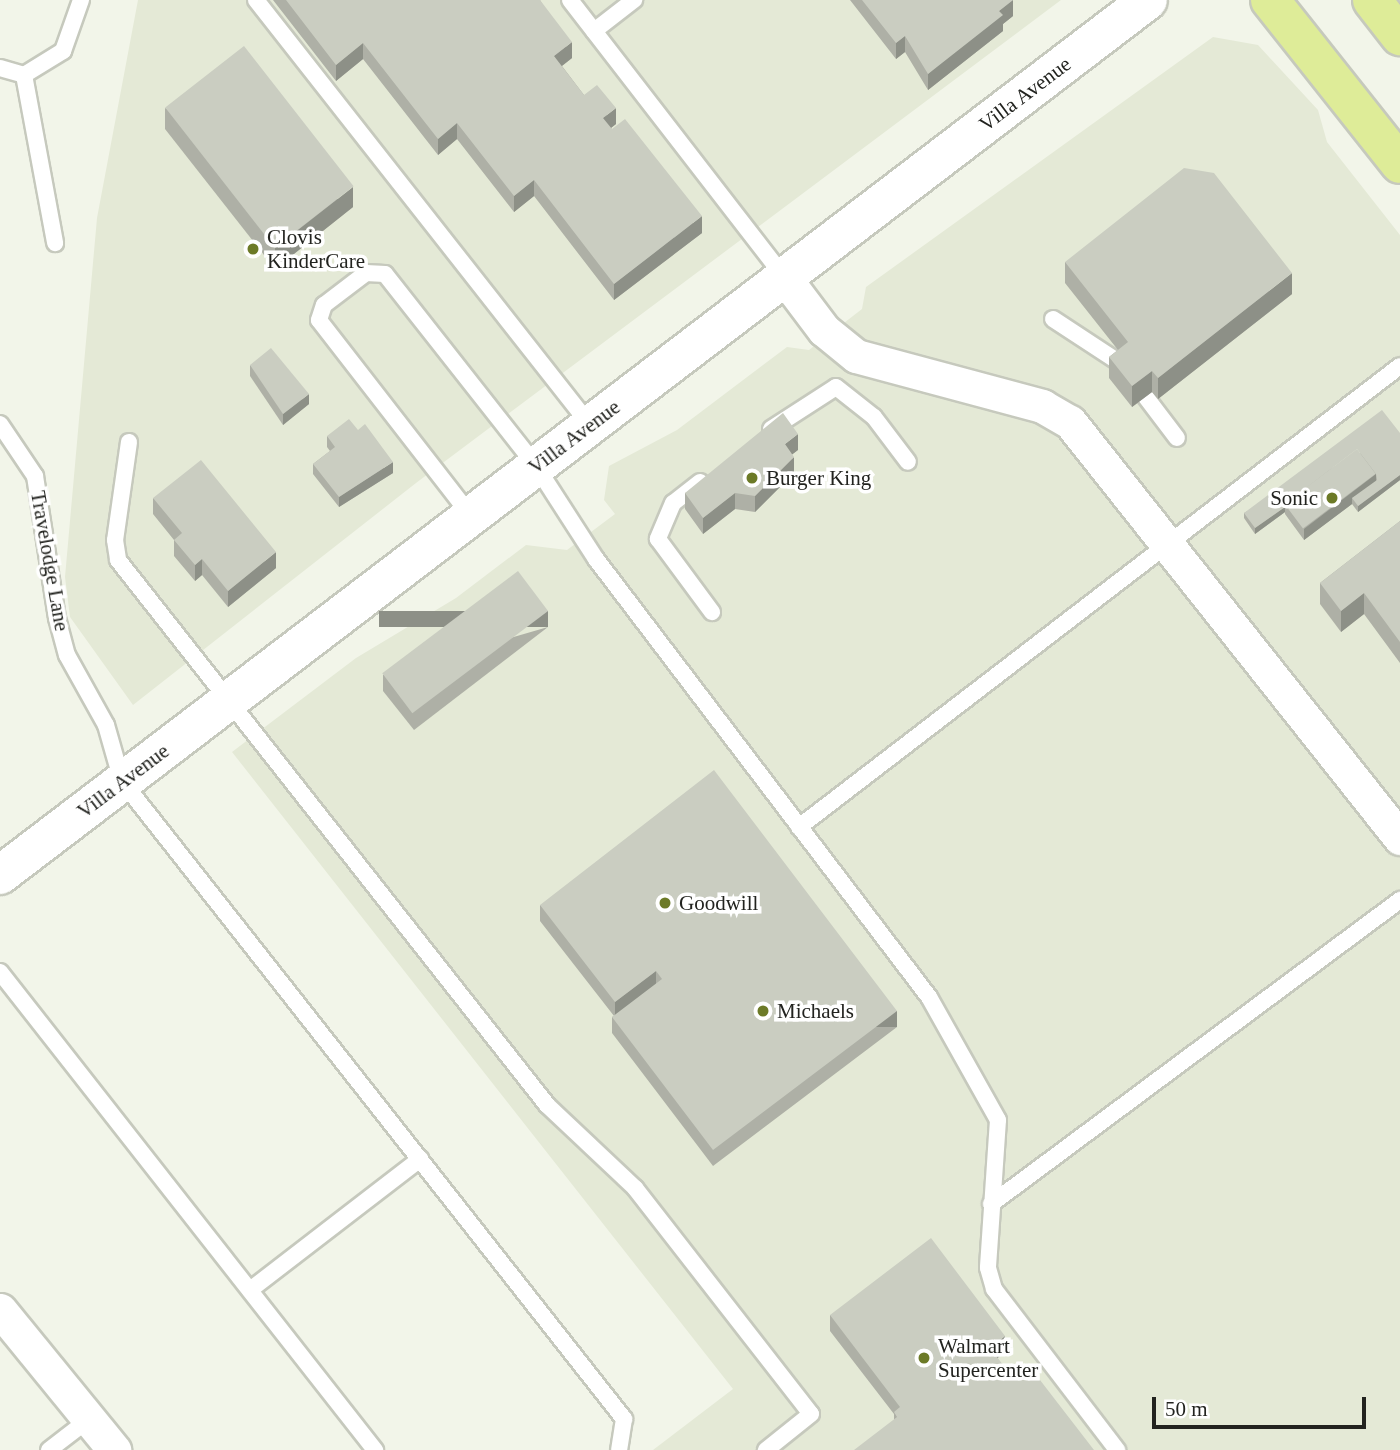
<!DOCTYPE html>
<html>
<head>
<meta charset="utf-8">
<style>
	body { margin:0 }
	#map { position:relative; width:1400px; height:1450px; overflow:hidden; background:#f2f5e9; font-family:"Times New Roman",serif }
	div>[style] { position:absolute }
	.built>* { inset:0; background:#e4e9d6 }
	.roads { filter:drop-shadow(2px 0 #c6c9bd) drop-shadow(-2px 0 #c6c9bd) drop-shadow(0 2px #c6c9bd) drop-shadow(0 -2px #c6c9bd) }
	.lane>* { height:16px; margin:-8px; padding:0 8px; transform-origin:8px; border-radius:8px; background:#fff }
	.street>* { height:33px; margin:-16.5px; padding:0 16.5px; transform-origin:16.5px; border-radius:16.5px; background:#fff }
	.secondary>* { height:38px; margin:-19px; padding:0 19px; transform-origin:19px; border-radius:19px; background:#fff }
	.primary>* { height:38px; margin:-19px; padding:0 19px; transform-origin:19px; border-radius:19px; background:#deec98 }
	.wall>* { inset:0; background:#aeb0a6 }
	.shaded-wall>* { inset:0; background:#8d9087; transform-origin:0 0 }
	.building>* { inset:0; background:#cacdc1; transform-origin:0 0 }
	.dots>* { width:19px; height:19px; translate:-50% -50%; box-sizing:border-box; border:4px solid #fff; border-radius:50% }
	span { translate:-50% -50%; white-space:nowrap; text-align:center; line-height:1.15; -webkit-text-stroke:7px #fff; paint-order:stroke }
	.street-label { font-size:21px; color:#22231f }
	.poi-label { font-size:21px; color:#22231f }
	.left { translate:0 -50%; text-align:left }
	.right { translate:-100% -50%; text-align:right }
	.scale { position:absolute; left:1152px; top:1397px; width:214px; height:32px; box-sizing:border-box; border:4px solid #22231f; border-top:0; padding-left:9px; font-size:21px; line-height:24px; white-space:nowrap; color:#22231f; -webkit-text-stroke:5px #fff; paint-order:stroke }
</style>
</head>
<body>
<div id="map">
	<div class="built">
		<i style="clip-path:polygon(138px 0,1061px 0,416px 483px,133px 705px,70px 617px,65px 577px,97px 218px)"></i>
		<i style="clip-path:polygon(1213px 37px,1258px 45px,1318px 110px,1327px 142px,1400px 235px,1400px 1450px,653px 1450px,733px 1389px,232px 752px,356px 658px,456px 598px,526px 545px,567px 550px,615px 514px,604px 500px,609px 466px,677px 430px,787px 347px,809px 350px,862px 309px,866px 287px)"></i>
	</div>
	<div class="roads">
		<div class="lane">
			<i style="left:256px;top:0;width:541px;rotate:51.84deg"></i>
			<i style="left:570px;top:0;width:350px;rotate:52.3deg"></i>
			<i style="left:594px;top:31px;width:51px;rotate:-37.8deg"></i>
			<i style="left:0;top:68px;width:25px;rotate:16deg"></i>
			<i style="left:24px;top:75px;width:171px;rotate:79.5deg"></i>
			<i style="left:24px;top:75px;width:46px;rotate:-31.6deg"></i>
			<i style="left:63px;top:51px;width:54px;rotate:-70.6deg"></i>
			<i style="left:1053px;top:319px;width:80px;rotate:33.3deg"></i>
			<i style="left:1120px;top:363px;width:94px;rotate:52.8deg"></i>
			<i style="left:0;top:424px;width:63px;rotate:56.1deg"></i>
			<i style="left:35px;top:476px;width:144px;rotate:81.2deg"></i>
			<i style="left:57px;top:618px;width:38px;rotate:75deg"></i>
			<i style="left:67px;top:655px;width:80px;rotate:60.9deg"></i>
			<i style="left:106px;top:725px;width:58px;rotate:74.1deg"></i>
			<i style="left:122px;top:781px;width:812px;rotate:51.8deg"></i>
			<i style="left:624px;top:1419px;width:31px;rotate:99deg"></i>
			<i style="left:771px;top:429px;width:77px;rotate:-32.9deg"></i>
			<i style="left:836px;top:387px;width:48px;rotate:38.3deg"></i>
			<i style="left:874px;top:417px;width:56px;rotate:52.9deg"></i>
			<i style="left:129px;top:442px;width:99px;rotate:98.1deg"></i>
			<i style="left:115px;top:540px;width:20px;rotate:81deg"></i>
			<i style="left:118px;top:560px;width:694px;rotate:51.79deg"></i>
			<i style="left:547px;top:1105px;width:121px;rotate:43.3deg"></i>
			<i style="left:635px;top:1188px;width:286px;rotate:52.1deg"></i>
			<i style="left:811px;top:1414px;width:58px;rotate:141.3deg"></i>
			<i style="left:700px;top:482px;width:34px;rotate:142deg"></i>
			<i style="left:673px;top:503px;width:39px;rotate:113deg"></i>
			<i style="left:658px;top:539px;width:91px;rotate:53.5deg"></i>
			<i style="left:471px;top:516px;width:248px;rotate:-127.8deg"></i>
			<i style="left:319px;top:320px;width:16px;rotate:-72deg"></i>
			<i style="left:324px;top:305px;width:53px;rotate:-37.3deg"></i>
			<i style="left:366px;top:273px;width:19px;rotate:3deg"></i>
			<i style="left:385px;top:274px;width:244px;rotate:51.8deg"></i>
			<i style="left:536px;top:466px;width:111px;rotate:57.2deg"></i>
			<i style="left:596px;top:559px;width:550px;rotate:52.76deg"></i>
			<i style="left:929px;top:997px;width:141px;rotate:60.7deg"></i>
			<i style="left:998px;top:1120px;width:148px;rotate:93.9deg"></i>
			<i style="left:988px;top:1268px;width:22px;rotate:74deg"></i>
			<i style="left:994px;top:1289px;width:203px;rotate:52.6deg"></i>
			<i style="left:799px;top:827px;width:757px;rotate:-37.49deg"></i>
			<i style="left:0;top:972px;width:608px;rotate:51.89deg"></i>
			<i style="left:991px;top:1204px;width:510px;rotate:-36.62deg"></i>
			<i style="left:250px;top:1290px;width:215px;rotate:-37.6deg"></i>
			<i style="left:49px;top:1450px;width:49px;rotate:-37.6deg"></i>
		</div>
		<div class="street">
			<i style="left:784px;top:277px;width:66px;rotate:53deg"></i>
			<i style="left:824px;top:330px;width:41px;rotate:39.1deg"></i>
			<i style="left:856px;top:356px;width:193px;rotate:15deg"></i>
			<i style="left:1042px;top:406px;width:32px;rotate:30deg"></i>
			<i style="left:1070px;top:422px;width:531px;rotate:51.58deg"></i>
			<i style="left:0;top:1310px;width:181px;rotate:50.8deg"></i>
		</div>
		<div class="secondary">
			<i style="left:0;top:875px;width:1443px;rotate:-37.31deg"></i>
		</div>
		<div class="primary">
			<i style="left:1270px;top:0;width:209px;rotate:51.6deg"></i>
			<i style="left:1372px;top:0;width:46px;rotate:52.1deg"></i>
		</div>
	</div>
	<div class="wall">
		<i style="clip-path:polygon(273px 0,540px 0,572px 58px,562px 66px,584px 95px,616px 124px,611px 128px,702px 233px,614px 300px,534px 196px,514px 212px,457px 139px,438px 155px,363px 59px,336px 81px)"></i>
		<i style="clip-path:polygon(850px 0,1013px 0,1013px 16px,1003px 24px,1003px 31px,928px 90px,905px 52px,896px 59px)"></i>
		<i style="clip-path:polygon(165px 108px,353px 207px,275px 269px,165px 129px)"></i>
		<i style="clip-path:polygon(1065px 262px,1292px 294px,1158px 399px,1152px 392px,1132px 407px,1109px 378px,1109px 357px,1118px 350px,1065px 283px)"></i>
		<i style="clip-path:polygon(250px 365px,309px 404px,283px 425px,250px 376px)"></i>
		<i style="clip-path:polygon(1400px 433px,1400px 480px,1358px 512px,1352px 504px,1304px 540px,1285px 514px,1285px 512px,1255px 534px,1244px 518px,1244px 513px)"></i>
		<i style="clip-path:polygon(327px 436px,393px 473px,339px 507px,313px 474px,313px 464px,330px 451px,327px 447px)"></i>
		<i style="clip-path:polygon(798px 450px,792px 454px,794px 473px,755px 512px,735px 509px,703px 534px,685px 509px,685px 493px)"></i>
		<i style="clip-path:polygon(153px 498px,276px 568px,228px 607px,202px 575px,195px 581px,174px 556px,174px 540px,153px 514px)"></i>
		<i style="clip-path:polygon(1400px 521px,1400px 663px,1364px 614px,1341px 632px,1320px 604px,1320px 583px)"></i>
		<i style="clip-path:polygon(548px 627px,414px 730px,383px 691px,383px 675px)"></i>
		<i style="clip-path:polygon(540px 905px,897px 1027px,713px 1166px,612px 1033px,612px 1017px,614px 1016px,540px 921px)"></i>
		<i style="clip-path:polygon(830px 1315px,1005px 1352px,997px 1358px,1010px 1374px,894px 1420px,894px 1414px,830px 1331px)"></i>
	</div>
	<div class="shaded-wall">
		<i style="clip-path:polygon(1013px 0,1013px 16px,1003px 24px,1003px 31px,928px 90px,928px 74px,999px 11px)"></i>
		<i style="clip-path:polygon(905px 36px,905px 52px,896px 59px,896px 43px)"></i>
		<i style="clip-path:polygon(572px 42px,572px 58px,554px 72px,554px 56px)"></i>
		<i style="clip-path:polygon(363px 43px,363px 59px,336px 81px,336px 65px)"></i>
		<i style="clip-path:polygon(616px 108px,616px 124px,603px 134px,603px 118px)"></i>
		<i style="clip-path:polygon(457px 123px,457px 139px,438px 155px,438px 139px)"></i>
		<i style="clip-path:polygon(534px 180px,534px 196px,514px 212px,514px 196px)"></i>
		<i style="clip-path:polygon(353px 187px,353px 207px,275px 269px,275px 248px)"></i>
		<i style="clip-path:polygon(702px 216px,702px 233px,614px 300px,614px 284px)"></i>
		<i style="clip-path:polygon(1292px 273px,1292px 294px,1158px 399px,1158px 378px)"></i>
		<i style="clip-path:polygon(1152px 371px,1152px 392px,1132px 407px,1132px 386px)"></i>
		<i style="clip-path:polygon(309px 394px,309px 404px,283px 425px,283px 414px)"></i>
		<i style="clip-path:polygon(798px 434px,798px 450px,785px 460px,785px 444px)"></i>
		<i style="clip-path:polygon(794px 457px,794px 473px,755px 512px,755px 496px)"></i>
		<i style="clip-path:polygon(393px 462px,393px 473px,339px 507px,339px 497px)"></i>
		<i style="clip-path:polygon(1376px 474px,1376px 485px,1352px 498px,1352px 504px,1304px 540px,1304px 529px)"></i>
		<i style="clip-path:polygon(1400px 475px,1400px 480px,1358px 512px,1358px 506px)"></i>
		<i style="clip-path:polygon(735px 493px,735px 509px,703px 534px,703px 518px)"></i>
		<i style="clip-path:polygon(1285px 507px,1285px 512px,1255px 534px,1255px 528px)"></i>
		<i style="clip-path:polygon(276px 552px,276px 568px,228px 607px,228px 591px)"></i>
		<i style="clip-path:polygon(202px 559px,202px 575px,195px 581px,195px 565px)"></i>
		<i style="clip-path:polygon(1364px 593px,1364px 614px,1341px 632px,1341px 611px)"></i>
		<i style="left:548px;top:611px;width:16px;height:169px;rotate:90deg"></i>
		<i style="clip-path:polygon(656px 971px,656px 987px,615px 1018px,615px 1002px)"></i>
		<i style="left:897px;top:1011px;width:16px;height:231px;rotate:90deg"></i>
		<i style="clip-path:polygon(1005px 1336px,1005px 1352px,990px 1364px,990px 1348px)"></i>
	</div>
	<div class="building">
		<i style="clip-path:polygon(286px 0,540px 0,572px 42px,554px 56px,584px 95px,597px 85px,616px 108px,603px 118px,612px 129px,625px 119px,702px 216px,614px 284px,534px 180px,514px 196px,457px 123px,438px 139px,363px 43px,336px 65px)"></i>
		<i style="clip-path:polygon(862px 0,1013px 0,999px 11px,1003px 15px,928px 74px,905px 36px,896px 43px)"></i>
		<i style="left:244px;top:46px;width:178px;height:100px;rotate:52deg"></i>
		<i style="clip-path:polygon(1184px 168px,1214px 173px,1292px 273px,1158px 378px,1152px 371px,1132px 386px,1109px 357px,1128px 342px,1065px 262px)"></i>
		<i style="clip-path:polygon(271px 348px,309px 394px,283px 414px,250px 365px)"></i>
		<i style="clip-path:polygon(1382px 410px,1400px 433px,1400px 475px,1358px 506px,1352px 498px,1377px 480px,1376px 474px,1357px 449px,1285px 504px,1285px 507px,1255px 528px,1244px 513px)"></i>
		<i style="clip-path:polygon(783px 413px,798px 434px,785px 444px,794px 457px,755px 496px,735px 493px,703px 518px,685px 493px)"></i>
		<i style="clip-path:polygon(349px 419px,358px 430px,365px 424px,393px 462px,339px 497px,313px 464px,335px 447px,327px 436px)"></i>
		<i style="left:1357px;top:449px;width:31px;height:91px;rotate:53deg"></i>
		<i style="clip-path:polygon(201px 460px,276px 552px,228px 591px,202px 559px,195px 565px,174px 540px,182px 533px,153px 498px)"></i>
		<i style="clip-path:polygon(1400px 521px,1400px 642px,1364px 593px,1341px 611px,1320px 583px)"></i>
		<i style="left:518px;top:571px;width:50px;height:170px;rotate:53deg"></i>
		<i style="clip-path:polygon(714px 770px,897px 1011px,713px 1150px,612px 1017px,662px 979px,656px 971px,615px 1002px,540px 905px)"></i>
		<i style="clip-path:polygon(931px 1238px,1005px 1336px,990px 1348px,1010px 1374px,1040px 1380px,1094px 1450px,854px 1450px,897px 1417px,894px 1412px,900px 1407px,830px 1315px)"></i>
	</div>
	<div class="dots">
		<i style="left:253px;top:249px;background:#6c7a27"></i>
		<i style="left:752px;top:478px;background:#6c7a27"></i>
		<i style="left:1332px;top:498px;background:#6c7a27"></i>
		<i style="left:665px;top:903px;background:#6c7a27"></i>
		<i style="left:763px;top:1011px;background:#6c7a27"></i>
		<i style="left:924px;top:1358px;background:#6c7a27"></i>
	</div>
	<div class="street-label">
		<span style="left:1025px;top:94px;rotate:-37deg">Villa Avenue</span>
		<span style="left:574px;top:437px;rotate:-37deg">Villa Avenue</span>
		<span style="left:50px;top:561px;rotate:80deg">Travelodge Lane</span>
		<span style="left:123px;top:781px;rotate:-37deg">Villa Avenue</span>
	</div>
	<div class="poi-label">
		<span class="left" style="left:267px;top:249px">Clovis<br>KinderCare</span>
		<span class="left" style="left:766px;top:478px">Burger King</span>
		<span class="right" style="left:1318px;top:498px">Sonic</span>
		<span class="left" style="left:679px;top:903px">Goodwill</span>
		<span class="left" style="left:777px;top:1011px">Michaels</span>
		<span class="left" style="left:938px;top:1358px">Walmart<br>Supercenter</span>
	</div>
	<div class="scale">50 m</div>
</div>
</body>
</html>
